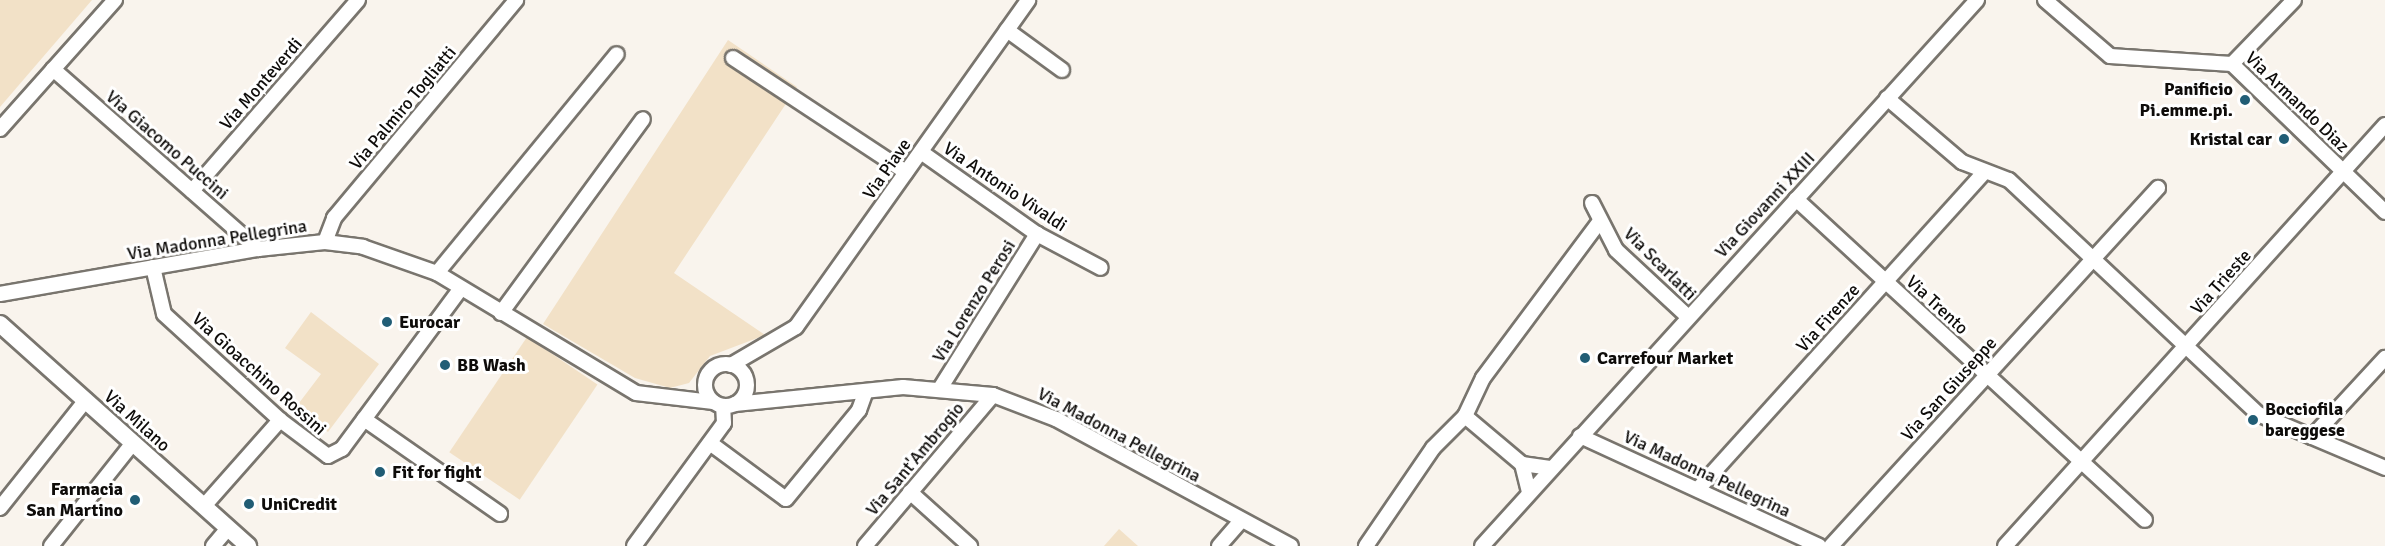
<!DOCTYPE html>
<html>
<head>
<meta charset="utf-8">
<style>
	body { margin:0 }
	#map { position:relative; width:2385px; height:546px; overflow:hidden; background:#f9f4ed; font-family:Signika,sans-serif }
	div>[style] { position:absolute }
	.green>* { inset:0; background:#f2e1c7; transform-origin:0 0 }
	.roads { filter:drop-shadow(2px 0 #79756e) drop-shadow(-2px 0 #79756e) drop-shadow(0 2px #79756e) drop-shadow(0 -2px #79756e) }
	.minor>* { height:14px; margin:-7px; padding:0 7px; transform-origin:7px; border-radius:7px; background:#fff }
	.minor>.ring { margin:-7px; padding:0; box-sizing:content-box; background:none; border:14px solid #fff; border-radius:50% }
	.major>* { height:16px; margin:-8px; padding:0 8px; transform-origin:8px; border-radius:8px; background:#fff }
	.dots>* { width:16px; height:16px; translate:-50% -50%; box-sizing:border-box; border:3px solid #fff; border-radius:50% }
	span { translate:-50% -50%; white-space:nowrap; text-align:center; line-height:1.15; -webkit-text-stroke:6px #fff; paint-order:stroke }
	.street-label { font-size:18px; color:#0e0c0a }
	.poi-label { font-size:18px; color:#0e0c0a; font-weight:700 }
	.right { translate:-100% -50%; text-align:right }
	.left { translate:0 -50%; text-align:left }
</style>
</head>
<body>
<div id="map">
	<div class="green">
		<i style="clip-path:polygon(0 0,92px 0,0 107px)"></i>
		<i style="clip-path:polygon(728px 40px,797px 87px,674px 273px,765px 335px,710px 356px,689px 383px,670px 388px,635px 378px,543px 324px)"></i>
		<i style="clip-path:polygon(311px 312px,379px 364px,328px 432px,296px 407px,321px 374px,285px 348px)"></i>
		<i style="left:527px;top:337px;width:85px;height:139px;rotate:34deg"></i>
		<i style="clip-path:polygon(1119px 529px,1138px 546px,1104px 546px)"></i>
	</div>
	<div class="roads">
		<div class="minor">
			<i style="left:2045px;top:0;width:86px;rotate:40.7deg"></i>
			<i style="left:2110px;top:56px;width:122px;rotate:3.8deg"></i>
			<i style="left:2232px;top:64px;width:213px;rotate:44deg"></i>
			<i style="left:1007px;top:30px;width:68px;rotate:36deg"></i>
			<i style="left:733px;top:58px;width:207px;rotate:33.4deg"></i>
			<i style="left:2232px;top:64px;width:89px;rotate:-45.9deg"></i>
			<i style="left:53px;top:69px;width:273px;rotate:41.3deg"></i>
			<i style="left:1887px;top:98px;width:99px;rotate:40.5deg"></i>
			<i style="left:1962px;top:162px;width:50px;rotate:21deg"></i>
			<i style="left:2009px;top:180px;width:342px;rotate:43.2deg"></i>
			<i style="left:2258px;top:414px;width:138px;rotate:23deg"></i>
			<i style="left:0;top:129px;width:173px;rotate:-48.3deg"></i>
			<i style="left:921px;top:152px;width:142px;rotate:35.3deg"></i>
			<i style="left:1037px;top:234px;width:72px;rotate:28deg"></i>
			<i style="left:192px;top:191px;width:253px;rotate:-49deg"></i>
			<i style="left:1796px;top:199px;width:474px;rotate:42.6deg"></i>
			<i style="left:1592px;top:203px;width:53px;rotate:62.9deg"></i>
			<i style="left:1616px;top:250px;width:98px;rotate:42.9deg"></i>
			<i style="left:325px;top:242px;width:26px;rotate:-69deg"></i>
			<i style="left:334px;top:218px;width:284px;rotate:-50.1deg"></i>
			<i style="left:153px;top:267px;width:48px;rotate:76.8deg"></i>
			<i style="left:164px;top:314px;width:157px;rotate:42.4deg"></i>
			<i style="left:280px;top:420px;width:60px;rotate:36.9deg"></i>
			<i style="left:328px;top:456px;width:16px;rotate:-27deg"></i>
			<i style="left:342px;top:449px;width:200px;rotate:-53.5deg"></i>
			<i style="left:437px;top:273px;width:283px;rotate:-50.6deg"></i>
			<i style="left:0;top:294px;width:262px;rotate:-9.9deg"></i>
			<i style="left:258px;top:249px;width:67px;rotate:-6deg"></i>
			<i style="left:325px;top:242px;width:38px;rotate:7deg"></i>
			<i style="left:363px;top:247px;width:78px;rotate:19.4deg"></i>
			<i style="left:437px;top:273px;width:232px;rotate:31.1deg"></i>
			<i style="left:636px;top:393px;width:78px;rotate:6.7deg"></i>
			<i style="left:501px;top:313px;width:240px;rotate:-53.8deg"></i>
			<i class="ring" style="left:705px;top:364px;width:28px;height:28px"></i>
			<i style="left:731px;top:365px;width:75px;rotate:-30.3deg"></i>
			<i style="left:796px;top:327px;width:401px;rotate:-54.6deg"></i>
			<i style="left:941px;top:387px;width:181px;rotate:-57.9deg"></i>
			<i style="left:735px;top:404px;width:169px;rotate:-5.8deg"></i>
			<i style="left:903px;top:387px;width:90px;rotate:5.1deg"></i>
			<i style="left:993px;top:395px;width:67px;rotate:20.9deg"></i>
			<i style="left:1056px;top:419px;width:267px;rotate:28.4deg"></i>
			<i style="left:1465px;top:416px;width:75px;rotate:40.1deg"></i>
			<i style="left:364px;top:419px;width:166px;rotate:34.9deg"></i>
			<i style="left:1580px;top:436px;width:263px;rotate:24.7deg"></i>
			<i style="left:2312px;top:437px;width:108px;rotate:-47.3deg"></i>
			<i style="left:710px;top:443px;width:94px;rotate:36.4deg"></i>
			<i style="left:786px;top:499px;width:115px;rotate:-50.6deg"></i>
			<i style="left:859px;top:410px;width:20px;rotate:-70deg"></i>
			<i style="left:1698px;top:489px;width:427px;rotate:-47.9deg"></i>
			<i style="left:910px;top:492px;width:81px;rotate:42deg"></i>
			<i style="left:1529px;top:492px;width:29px;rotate:-104deg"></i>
			<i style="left:1522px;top:464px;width:30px;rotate:8deg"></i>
			<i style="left:204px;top:506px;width:115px;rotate:-48.5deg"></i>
			<i style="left:0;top:508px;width:138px;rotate:-51.5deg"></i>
			<i style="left:51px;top:546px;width:132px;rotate:-51.5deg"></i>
			<i style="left:213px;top:546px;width:23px;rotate:-50deg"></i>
			<i style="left:634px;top:546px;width:152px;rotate:-53.8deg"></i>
			<i style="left:724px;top:423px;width:17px;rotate:-93deg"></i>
			<i style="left:865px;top:546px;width:198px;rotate:-49.7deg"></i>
			<i style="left:1219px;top:546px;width:33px;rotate:-49deg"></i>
			<i style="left:1366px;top:546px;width:119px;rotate:-55.6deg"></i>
			<i style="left:1433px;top:448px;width:45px;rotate:-45deg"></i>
			<i style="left:1465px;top:416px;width:42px;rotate:-64.7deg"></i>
			<i style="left:1483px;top:378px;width:196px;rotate:-53.3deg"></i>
			<i style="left:1482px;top:546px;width:737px;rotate:-47.8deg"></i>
			<i style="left:1831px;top:546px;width:485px;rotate:-47.6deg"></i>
			<i style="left:2005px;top:546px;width:567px;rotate:-47.93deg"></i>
		</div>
		<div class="major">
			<i style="left:0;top:324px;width:333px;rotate:41.8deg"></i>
		</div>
	</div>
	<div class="dots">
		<i style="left:2245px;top:100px;background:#215d75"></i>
		<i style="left:2284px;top:139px;background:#215d75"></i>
		<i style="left:387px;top:322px;background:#215d75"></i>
		<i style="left:1585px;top:358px;background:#215d75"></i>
		<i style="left:445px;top:365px;background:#215d75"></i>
		<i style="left:2253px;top:420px;background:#215d75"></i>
		<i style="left:380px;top:472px;background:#215d75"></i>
		<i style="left:135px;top:500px;background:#215d75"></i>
		<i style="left:249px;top:504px;background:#215d75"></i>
	</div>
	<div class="street-label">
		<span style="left:261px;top:84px;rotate:-49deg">Via Monteverdi</span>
		<span style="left:2297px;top:102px;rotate:44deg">Via Armando Diaz</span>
		<span style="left:403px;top:108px;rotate:-50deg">Via Palmiro Togliatti</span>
		<span style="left:167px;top:145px;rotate:41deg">Via Giacomo Puccini</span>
		<span style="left:887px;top:169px;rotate:-55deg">Via Piave</span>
		<span style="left:1005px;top:187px;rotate:34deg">Via Antonio Vivaldi</span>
		<span style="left:1765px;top:205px;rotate:-47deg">Via Giovanni XXIII</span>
		<span style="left:217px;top:240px;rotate:-9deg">Via Madonna Pellegrina</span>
		<span style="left:1660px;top:264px;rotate:45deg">Via Scarlatti</span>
		<span style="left:2221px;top:282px;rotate:-48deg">Via Trieste</span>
		<span style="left:974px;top:301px;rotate:-58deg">Via Lorenzo Perosi</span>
		<span style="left:1937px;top:305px;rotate:43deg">Via Trento</span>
		<span style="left:1828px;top:318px;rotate:-48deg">Via Firenze</span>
		<span style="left:259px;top:374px;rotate:42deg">Via Gioacchino Rossini</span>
		<span style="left:1949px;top:389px;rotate:-48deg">Via San Giuseppe</span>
		<span style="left:137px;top:421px;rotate:42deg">Via Milano</span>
		<span style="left:1119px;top:435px;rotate:28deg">Via Madonna Pellegrina</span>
		<span style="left:915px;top:459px;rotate:-50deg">Via Sant'Ambrogio</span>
		<span style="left:1707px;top:474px;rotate:25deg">Via Madonna Pellegrina</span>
	</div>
	<div class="poi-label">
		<span class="right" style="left:2233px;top:100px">Panificio<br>Pi.emme.pi.</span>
		<span class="right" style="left:2272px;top:139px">Kristal car</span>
		<span class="left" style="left:399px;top:322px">Eurocar</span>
		<span class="left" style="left:1597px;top:358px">Carrefour Market</span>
		<span class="left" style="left:457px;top:365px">BB Wash</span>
		<span class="left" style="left:2265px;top:420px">Bocciofila<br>bareggese</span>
		<span class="left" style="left:392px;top:472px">Fit for fight</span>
		<span class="right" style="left:123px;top:500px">Farmacia<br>San Martino</span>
		<span class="left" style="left:261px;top:504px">UniCredit</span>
	</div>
</div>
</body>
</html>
